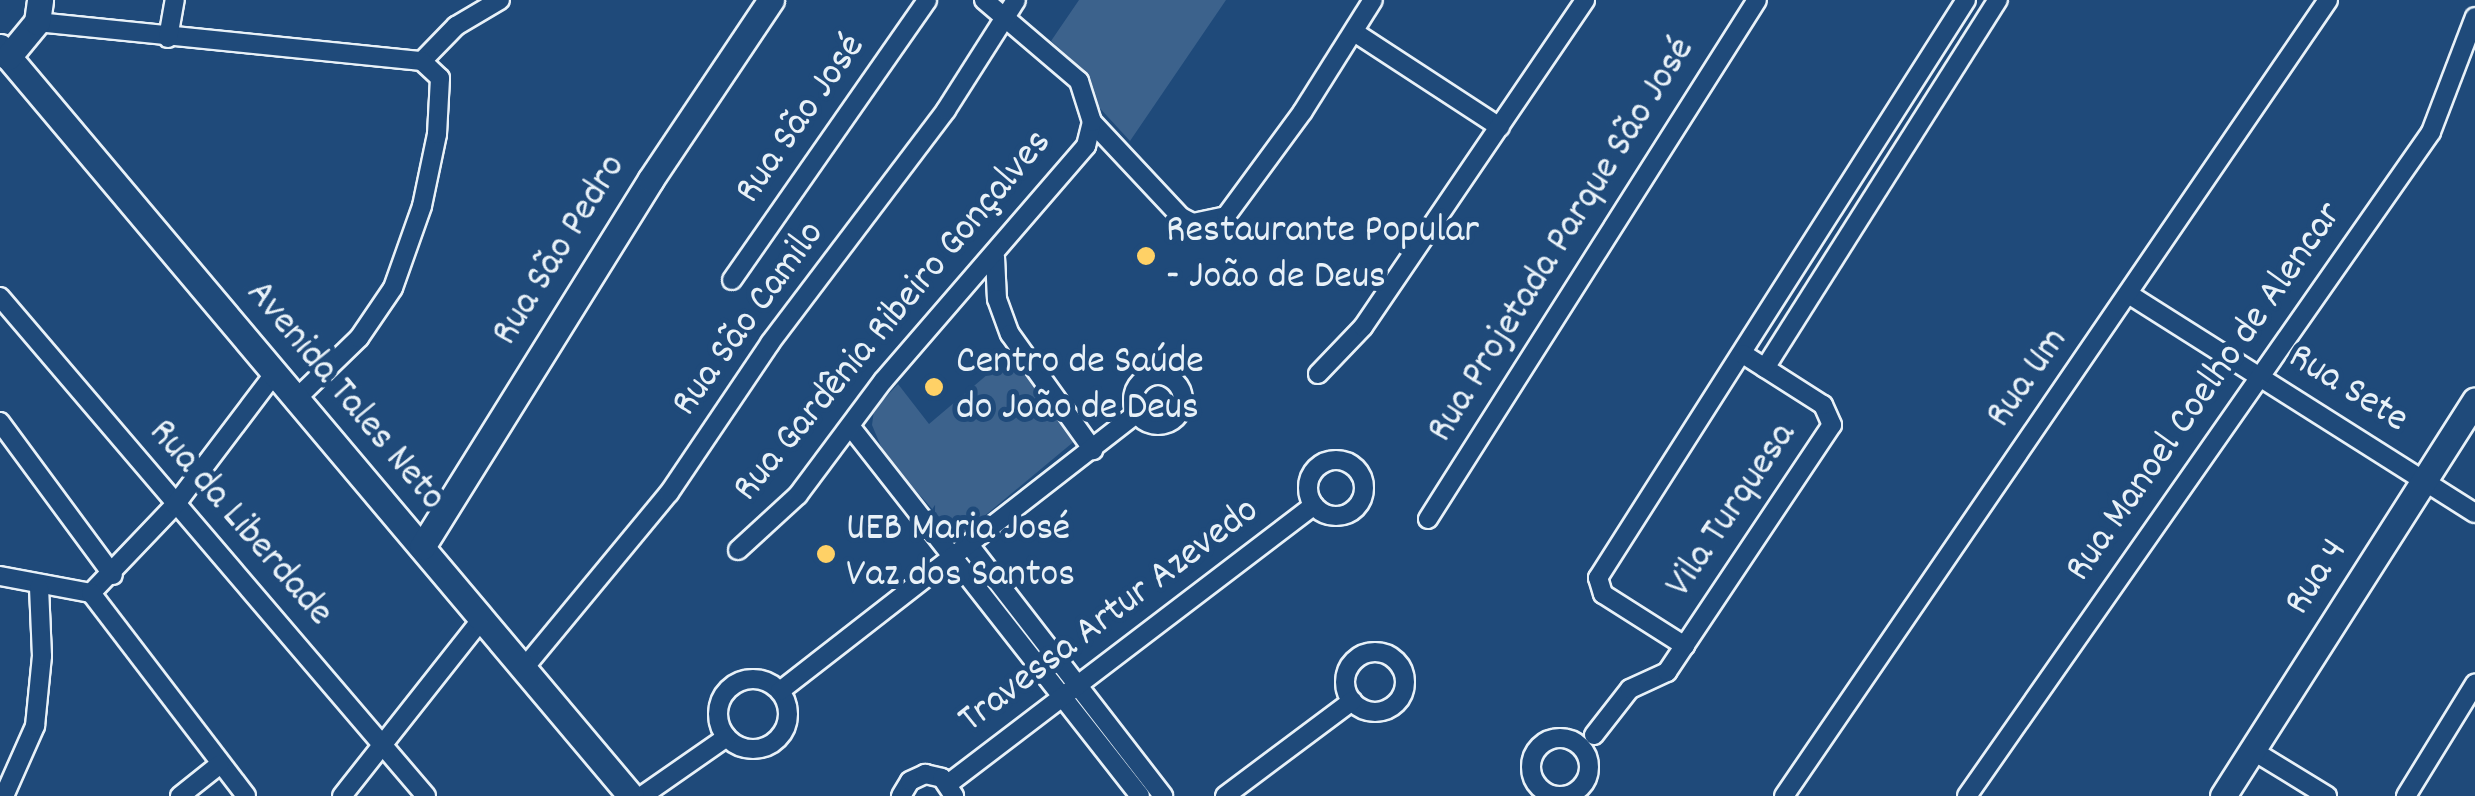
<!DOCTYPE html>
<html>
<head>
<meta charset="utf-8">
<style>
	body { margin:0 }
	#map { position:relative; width:2475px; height:796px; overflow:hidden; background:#1f4a7a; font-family:Dekko,sans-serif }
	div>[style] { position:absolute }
	.green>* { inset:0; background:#3c628c }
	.roads { filter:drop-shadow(2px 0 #e8f1f8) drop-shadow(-2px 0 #e8f1f8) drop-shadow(0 2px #e8f1f8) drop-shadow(0 -2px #e8f1f8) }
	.street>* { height:18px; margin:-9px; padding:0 9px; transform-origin:9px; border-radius:9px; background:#1f4a7a }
	.street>.ring { margin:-9px; padding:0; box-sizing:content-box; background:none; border:18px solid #1f4a7a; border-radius:50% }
	.secondary>* { height:25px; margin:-12.5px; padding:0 12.5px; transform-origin:12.5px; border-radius:12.5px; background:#1f4a7a }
	.dots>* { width:28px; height:28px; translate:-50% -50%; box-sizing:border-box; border:5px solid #1f4a7a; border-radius:50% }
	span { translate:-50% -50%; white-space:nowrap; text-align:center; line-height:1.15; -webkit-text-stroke:10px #1f4a7a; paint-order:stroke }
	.street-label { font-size:40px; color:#e8f1f8 }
	.poi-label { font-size:40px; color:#e8f1f8 }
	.left { translate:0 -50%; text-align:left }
</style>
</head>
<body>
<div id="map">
	<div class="green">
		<i style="clip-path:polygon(1079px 0,1226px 0,1130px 141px,1096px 104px,1083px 70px,1051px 41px)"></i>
		<i style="clip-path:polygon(1014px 352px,1077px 439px,958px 538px,885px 456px,872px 425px,874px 410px,898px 384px,929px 424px)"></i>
	</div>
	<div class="roads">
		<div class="street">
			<i style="left:37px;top:22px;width:387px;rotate:5.8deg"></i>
			<i style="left:1354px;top:32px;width:174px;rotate:33.1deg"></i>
			<i style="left:168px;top:38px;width:39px;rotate:-80deg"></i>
			<i style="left:422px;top:61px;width:49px;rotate:-45.8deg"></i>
			<i style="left:456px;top:26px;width:51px;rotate:-30.6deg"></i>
			<i style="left:1092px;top:122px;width:130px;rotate:46.9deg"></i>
			<i style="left:1181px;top:217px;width:13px;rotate:27deg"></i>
			<i style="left:1193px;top:223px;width:34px;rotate:-12deg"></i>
			<i style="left:1226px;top:216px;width:130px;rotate:-53.7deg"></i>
			<i style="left:1303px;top:111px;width:131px;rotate:-57.8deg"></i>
			<i style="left:995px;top:257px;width:42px;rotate:87.3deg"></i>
			<i style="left:997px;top:299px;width:37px;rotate:70deg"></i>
			<i style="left:1010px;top:334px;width:143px;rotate:54.4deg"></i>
			<i style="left:732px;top:280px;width:341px;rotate:-55.1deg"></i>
			<i style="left:2130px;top:295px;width:408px;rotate:32.3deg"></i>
			<i style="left:0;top:297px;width:656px;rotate:49.51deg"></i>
			<i style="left:1765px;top:368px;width:436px;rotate:-57.7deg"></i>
			<i style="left:1318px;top:374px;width:65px;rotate:-46.2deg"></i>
			<i style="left:1363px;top:327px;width:395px;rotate:-55.8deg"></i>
			<i class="ring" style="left:1133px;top:375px;width:32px;height:32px"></i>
			<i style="left:296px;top:399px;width:88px;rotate:-44.1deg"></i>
			<i style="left:359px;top:338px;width:60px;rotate:-55.8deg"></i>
			<i style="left:393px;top:288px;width:87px;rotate:-70.5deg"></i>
			<i style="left:422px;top:206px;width:74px;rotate:-78.2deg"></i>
			<i style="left:437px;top:134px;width:56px;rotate:-86.9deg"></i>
			<i style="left:440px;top:78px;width:25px;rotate:-137deg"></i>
			<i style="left:0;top:422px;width:190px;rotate:53.6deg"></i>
			<i style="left:850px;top:426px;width:470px;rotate:51.9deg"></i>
			<i class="ring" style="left:1308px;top:460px;width:38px;height:38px"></i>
			<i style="left:1428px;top:519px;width:614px;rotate:-57.63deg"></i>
			<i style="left:970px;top:546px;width:316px;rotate:52.3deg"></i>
			<i style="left:738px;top:550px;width:81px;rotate:-42.5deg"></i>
			<i style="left:798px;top:495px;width:142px;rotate:-53.3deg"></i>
			<i style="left:883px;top:381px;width:311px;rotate:-49.2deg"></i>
			<i style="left:1086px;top:146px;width:25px;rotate:-76deg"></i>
			<i style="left:1092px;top:122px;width:43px;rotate:-107.6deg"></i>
			<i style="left:1079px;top:81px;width:125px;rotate:-139.5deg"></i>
			<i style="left:0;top:576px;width:93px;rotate:10.6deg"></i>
			<i style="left:91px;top:593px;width:122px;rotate:-46.3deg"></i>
			<i style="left:175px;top:505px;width:166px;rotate:-52.9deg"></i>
			<i style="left:91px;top:593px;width:255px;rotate:52.6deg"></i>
			<i style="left:1685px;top:646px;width:97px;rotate:-147.6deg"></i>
			<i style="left:1603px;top:594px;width:17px;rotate:-107deg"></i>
			<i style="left:1598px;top:578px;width:685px;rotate:-57.52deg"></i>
			<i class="ring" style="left:1345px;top:652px;width:42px;height:42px"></i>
			<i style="left:524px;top:668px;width:227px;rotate:-50.4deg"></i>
			<i style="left:669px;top:493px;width:181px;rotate:-56deg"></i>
			<i style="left:770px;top:343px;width:292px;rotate:-52.9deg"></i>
			<i style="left:946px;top:110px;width:130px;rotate:-57.5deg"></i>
			<i class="ring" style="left:718px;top:679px;width:52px;height:52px"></i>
			<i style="left:780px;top:691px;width:452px;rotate:-37.9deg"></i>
			<i style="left:1594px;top:735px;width:58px;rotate:-52deg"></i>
			<i style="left:1630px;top:689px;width:41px;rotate:-24.7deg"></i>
			<i style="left:1667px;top:672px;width:297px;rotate:-56.3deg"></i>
			<i style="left:1832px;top:425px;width:22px;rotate:-114deg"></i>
			<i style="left:1823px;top:405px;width:95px;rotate:-147.5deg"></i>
			<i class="ring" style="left:1531px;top:738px;width:40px;height:40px"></i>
			<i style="left:2252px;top:750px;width:88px;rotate:31.5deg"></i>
			<i style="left:948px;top:784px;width:460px;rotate:-37.3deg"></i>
			<i style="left:4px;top:796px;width:77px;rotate:-66.1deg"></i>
			<i style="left:35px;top:726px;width:70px;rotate:-84.3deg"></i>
			<i style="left:42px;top:656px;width:68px;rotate:-92.5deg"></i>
			<i style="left:180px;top:796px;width:50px;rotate:-38.5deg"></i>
			<i style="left:342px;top:796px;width:226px;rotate:-51.7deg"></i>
			<i style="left:642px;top:796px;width:103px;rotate:-34.8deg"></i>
			<i style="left:901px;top:796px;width:17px;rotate:-59deg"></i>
			<i style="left:910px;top:781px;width:17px;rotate:-25deg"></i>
			<i style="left:925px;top:774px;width:17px;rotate:13deg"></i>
			<i style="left:942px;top:778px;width:22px;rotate:56deg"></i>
			<i style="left:1225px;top:796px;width:159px;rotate:-36.8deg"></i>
			<i style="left:1784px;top:796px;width:964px;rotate:-55.65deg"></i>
			<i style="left:1967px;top:796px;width:810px;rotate:-55.05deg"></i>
			<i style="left:2431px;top:132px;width:123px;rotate:-69.1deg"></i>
			<i style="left:2406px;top:796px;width:132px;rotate:-58.4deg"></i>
		</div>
		<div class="secondary">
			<i style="left:0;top:47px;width:979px;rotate:49.89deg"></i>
			<i style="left:8px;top:57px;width:45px;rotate:-50.4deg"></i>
			<i style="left:37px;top:22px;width:22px;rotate:-82deg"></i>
			<i style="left:422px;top:547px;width:433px;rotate:-58.1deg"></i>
			<i style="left:651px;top:179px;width:216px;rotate:-56.2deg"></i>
			<i style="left:2223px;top:796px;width:469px;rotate:-57.5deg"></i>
		</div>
	</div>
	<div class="dots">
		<i style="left:1146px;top:256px;background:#ffd166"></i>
		<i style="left:934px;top:387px;background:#ffd166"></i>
		<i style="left:826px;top:554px;background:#ffd166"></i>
	</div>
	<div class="street-label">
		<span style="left:802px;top:120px;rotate:-55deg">Rua São José</span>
		<span style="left:1563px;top:241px;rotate:-58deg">Rua Projetada Parque São José</span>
		<span style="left:561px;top:251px;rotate:-58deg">Rua São Pedro</span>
		<span style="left:894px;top:317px;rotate:-50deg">Rua Gardênia Ribeiro Gonçalves</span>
		<span style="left:750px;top:320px;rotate:-54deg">Rua São Camilo</span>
		<span style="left:2029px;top:379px;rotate:-55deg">Rua Um</span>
		<span style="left:2347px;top:390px;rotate:32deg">Rua Sete</span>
		<span style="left:2206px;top:393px;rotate:-55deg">Rua Manoel Coelho de Alencar</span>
		<span style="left:344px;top:397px;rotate:50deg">Avenida Tales Neto</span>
		<span style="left:1733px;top:511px;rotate:-56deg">Vila Turquesa</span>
		<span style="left:239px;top:524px;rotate:49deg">Rua da Liberdade</span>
		<span style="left:2318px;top:578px;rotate:-57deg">Rua 4</span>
		<span style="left:1110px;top:617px;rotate:-37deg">Travessa Artur Azevedo</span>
	</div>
	<div class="poi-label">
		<span class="left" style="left:1166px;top:256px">Restaurante Popular<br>- João de Deus</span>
		<span class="left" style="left:956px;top:387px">Centro de Saúde<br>do João de Deus</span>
		<span class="left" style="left:846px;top:554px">UEB Maria José<br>Vaz dos Santos</span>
	</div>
</div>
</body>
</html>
